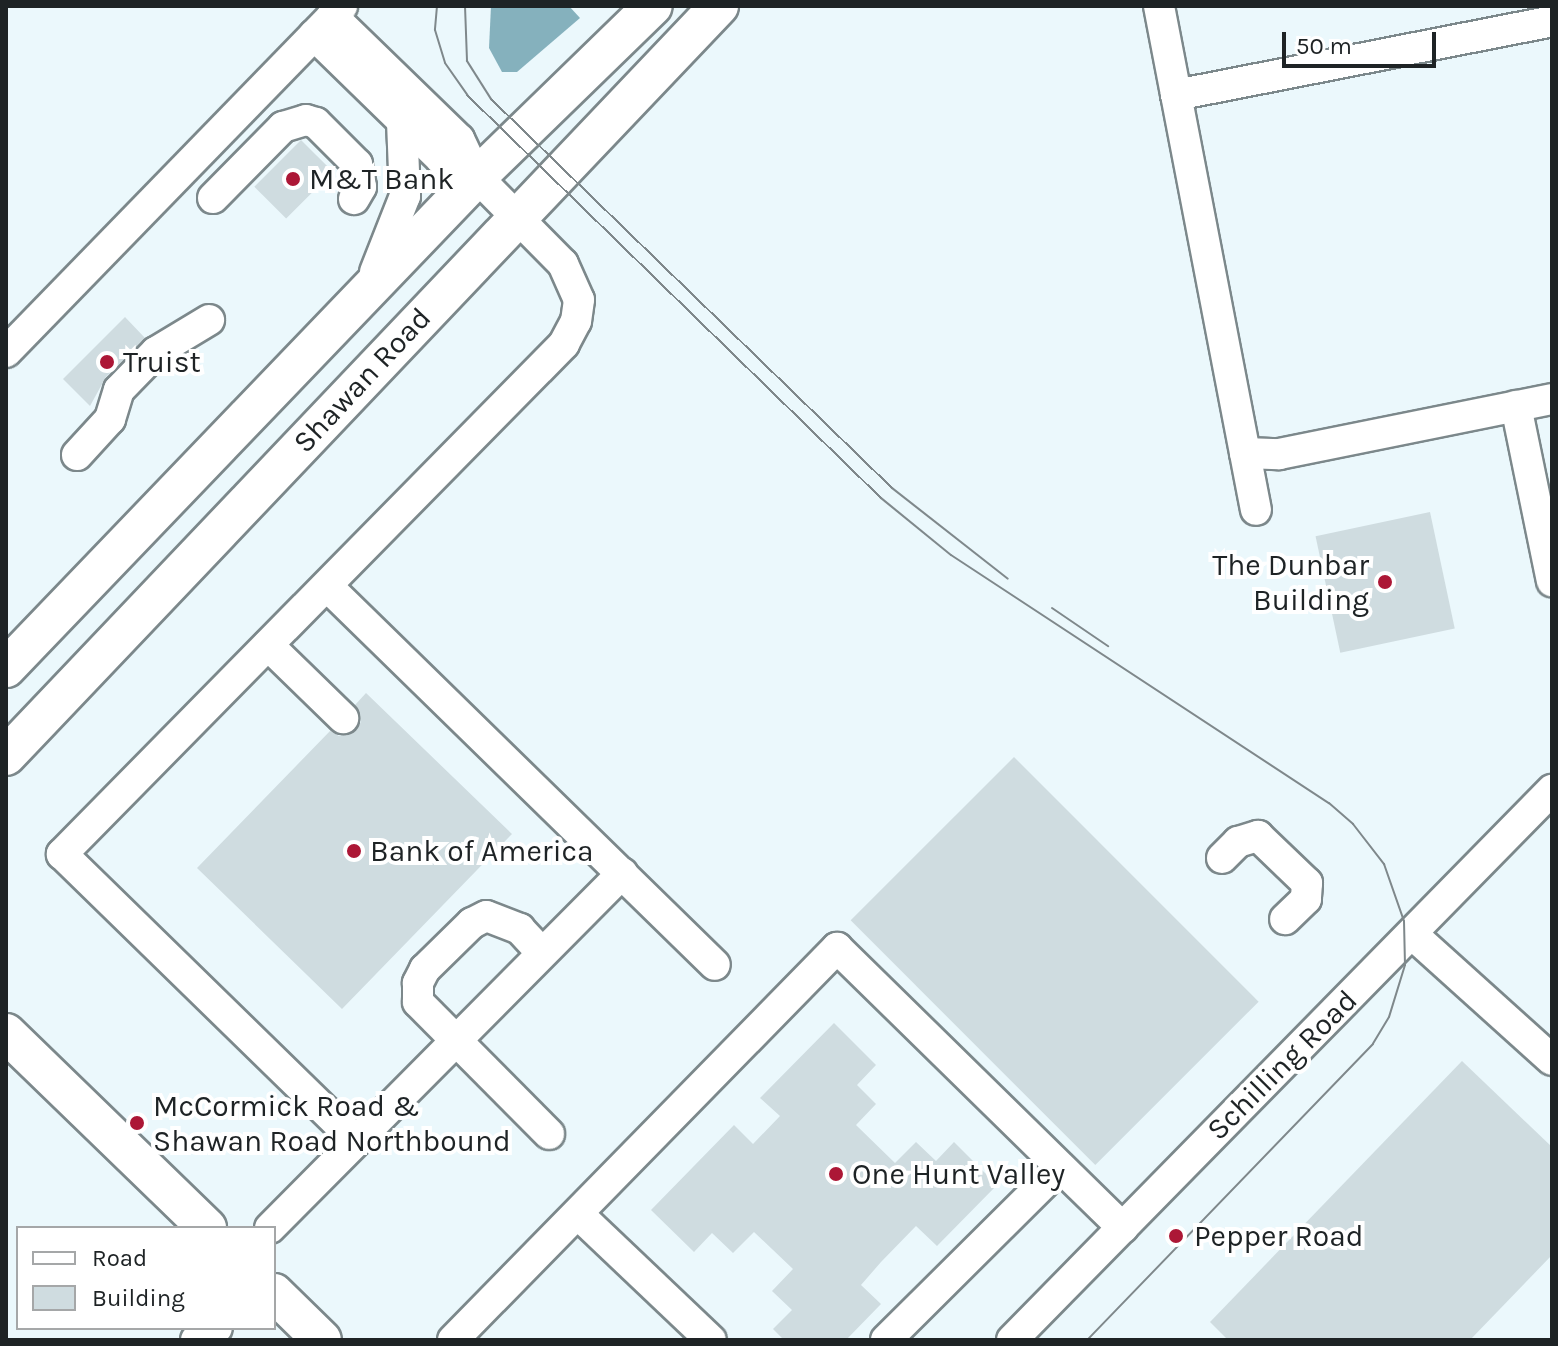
<!DOCTYPE html>
<html>
<head>
<meta charset="utf-8">
<style>
	body { margin:0 }
	#map { position:relative; width:1558px; height:1346px; overflow:hidden; background:#ebf8fc; font-family:Karla,sans-serif }
	div>[style] { position:absolute }
	.water>* { inset:0; background:#85b1bd }
	.building>* { inset:0; background:#cfdce0; transform-origin:0 0 }
	.roads { filter:drop-shadow(2px 0 #7c888b) drop-shadow(-2px 0 #7c888b) drop-shadow(0 2px #7c888b) drop-shadow(0 -2px #7c888b) }
	.minor>* { height:30px; margin:-15px; padding:0 15px; transform-origin:15px; border-radius:15px; background:#fff }
	.major>* { height:38px; margin:-19px; padding:0 19px; transform-origin:19px; border-radius:19px; background:#fff }
	.tram>* { height:2px; margin:-1px; padding:0 1px; transform-origin:1px; border-radius:1px; background:#7f888b }
	.dots>* { width:22px; height:22px; translate:-50% -50%; box-sizing:border-box; border:4px solid #fff; border-radius:50% }
	span { translate:-50% -50%; white-space:nowrap; text-align:center; line-height:1.15; -webkit-text-stroke:8px #fff; paint-order:stroke }
	.poi-label { font-size:30px; color:#1e2325 }
	.left { translate:0 -50%; text-align:left }
	.right { translate:-100% -50%; text-align:right }
	.street-label { font-size:30px; color:#1e2325 }
	.frame { position:absolute; inset:0; border:8px solid #1e2325; pointer-events:none }
	.legend { position:absolute; left:16px; top:1226px; width:260px; height:104px; box-sizing:border-box; background:#fff; border:2px solid #a5a7a8; margin:0; padding:10px 14px; list-style:none; font-size:24px; color:#1e2325 }
	.legend li { display:flex; align-items:center; gap:16px; height:40px }
	.legend b { width:40px; border:2px solid #a5a7a8 }
	.scale { position:absolute; left:1282px; top:32px; width:154px; height:36px; box-sizing:border-box; border:4px solid #1e2325; border-top:0; padding-left:10px; font-size:24px; line-height:28px; white-space:nowrap; color:#1e2325; -webkit-text-stroke:6px #fff; paint-order:stroke }
</style>
</head>
<body>
<div id="map">
	<div class="water">
		<i style="clip-path:polygon(491px 6px,569px 6px,580px 18px,517px 72px,502px 72px,489px 48px)"></i>
	</div>
	<div class="building">
		<i style="left:301px;top:140px;width:45px;height:66px;rotate:45deg"></i>
		<i style="clip-path:polygon(125px 317px,145px 338px,106px 377px,90px 406px,63px 379px)"></i>
		<i style="left:1430px;top:512px;width:119px;height:117px;rotate:78deg"></i>
		<i style="clip-path:polygon(366px 693px,512px 834px,342px 1009px,197px 868px,330px 731px,339px 736px,355px 731px,361px 722px,355px 705px)"></i>
		<i style="left:1014px;top:757px;width:346px;height:231px;rotate:45deg"></i>
		<i style="clip-path:polygon(834px 1023px,876px 1065px,857px 1085px,876px 1104px,856px 1125px,895px 1163px,916px 1142px,936px 1161px,954px 1142px,997px 1185px,937px 1246px,916px 1226px,881px 1262px,861px 1285px,881px 1304px,846px 1340px,784px 1340px,773px 1329px,792px 1310px,772px 1291px,793px 1269px,754px 1232px,733px 1253px,712px 1233px,694px 1252px,651px 1210px,734px 1125px,753px 1144px,780px 1116px,760px 1098px)"></i>
		<i style="clip-path:polygon(1462px 1061px,1552px 1147px,1552px 1255px,1470px 1340px,1228px 1340px,1210px 1322px)"></i>
	</div>
	<div class="roads">
		<div class="minor">
			<i style="left:1159px;top:6px;width:513px;rotate:79.11deg"></i>
			<i style="left:332px;top:16px;width:177px;rotate:44.1deg"></i>
			<i style="left:459px;top:139px;width:42px;rotate:64.7deg"></i>
			<i style="left:314px;top:35px;width:177px;rotate:44.3deg"></i>
			<i style="left:441px;top:159px;width:40px;rotate:26.6deg"></i>
			<i style="left:477px;top:177px;width:122px;rotate:45.3deg"></i>
			<i style="left:563px;top:264px;width:39px;rotate:66deg"></i>
			<i style="left:579px;top:300px;width:21px;rotate:98deg"></i>
			<i style="left:576px;top:321px;width:26px;rotate:118deg"></i>
			<i style="left:564px;top:344px;width:716px;rotate:134.55deg"></i>
			<i style="left:62px;top:854px;width:411px;rotate:44.3deg"></i>
			<i style="left:1176px;top:95px;width:383px;rotate:-11.1deg"></i>
			<i style="left:213px;top:198px;width:100px;rotate:-45.4deg"></i>
			<i style="left:283px;top:127px;width:24px;rotate:-17deg"></i>
			<i style="left:306px;top:120px;width:10px;rotate:17deg"></i>
			<i style="left:316px;top:123px;width:58px;rotate:45deg"></i>
			<i style="left:357px;top:164px;width:23px;rotate:80deg"></i>
			<i style="left:361px;top:187px;width:14px;rotate:120deg"></i>
			<i style="left:375px;top:272px;width:82px;rotate:-68.5deg"></i>
			<i style="left:405px;top:196px;width:75px;rotate:-92.3deg"></i>
			<i style="left:6px;top:352px;width:482px;rotate:-45.8deg"></i>
			<i style="left:1516px;top:406px;width:179px;rotate:78.4deg"></i>
			<i style="left:1245px;top:453px;width:34px;rotate:2deg"></i>
			<i style="left:1279px;top:454px;width:278px;rotate:-11.4deg"></i>
			<i style="left:77px;top:455px;width:49px;rotate:-47.5deg"></i>
			<i style="left:110px;top:419px;width:30px;rotate:-73deg"></i>
			<i style="left:119px;top:390px;width:53px;rotate:-45.8deg"></i>
			<i style="left:156px;top:352px;width:62px;rotate:-31.1deg"></i>
			<i style="left:327px;top:586px;width:542px;rotate:44.33deg"></i>
			<i style="left:268px;top:645px;width:105px;rotate:44.2deg"></i>
			<i style="left:1222px;top:858px;width:23px;rotate:-45deg"></i>
			<i style="left:1238px;top:842px;width:21px;rotate:-17deg"></i>
			<i style="left:1258px;top:836px;width:68px;rotate:43.8deg"></i>
			<i style="left:1307px;top:883px;width:16px;rotate:94deg"></i>
			<i style="left:1306px;top:899px;width:29px;rotate:136deg"></i>
			<i style="left:1412px;top:934px;width:188px;rotate:42deg"></i>
			<i style="left:542px;top:953px;width:33px;rotate:-133deg"></i>
			<i style="left:520px;top:929px;width:36px;rotate:-159deg"></i>
			<i style="left:486px;top:916px;width:16px;rotate:153deg"></i>
			<i style="left:472px;top:923px;width:66px;rotate:135.6deg"></i>
			<i style="left:425px;top:969px;width:16px;rotate:117deg"></i>
			<i style="left:418px;top:983px;width:19px;rotate:90deg"></i>
			<i style="left:418px;top:1002px;width:186px;rotate:45.2deg"></i>
			<i style="left:578px;top:1214px;width:183px;rotate:43.5deg"></i>
			<i style="left:270px;top:1228px;width:500px;rotate:-45.2deg"></i>
			<i style="left:196px;top:1340px;width:24px;rotate:-30deg"></i>
			<i style="left:453px;top:1340px;width:549px;rotate:-45.59deg"></i>
			<i style="left:837px;top:948px;width:400px;rotate:44.4deg"></i>
			<i style="left:886px;top:1340px;width:245px;rotate:-44.8deg"></i>
			<i style="left:1012px;top:1340px;width:771px;rotate:-45.53deg"></i>
		</div>
		<div class="major">
			<i style="left:6px;top:668px;width:680px;rotate:-46.19deg"></i>
			<i style="left:477px;top:177px;width:245px;rotate:-44.2deg"></i>
			<i style="left:6px;top:756px;width:1035px;rotate:-46.45deg"></i>
			<i style="left:6px;top:1033px;width:280px;rotate:44.1deg"></i>
			<i style="left:274px;top:1293px;width:67px;rotate:44.4deg"></i>
		</div>
	</div>
	<div class="tram">
		<i style="left:437px;top:6px;width:24px;rotate:95deg"></i>
		<i style="left:435px;top:30px;width:34px;rotate:73deg"></i>
		<i style="left:445px;top:63px;width:39px;rotate:55deg"></i>
		<i style="left:467px;top:95px;width:578px;rotate:44.23deg"></i>
		<i style="left:881px;top:498px;width:90px;rotate:39.2deg"></i>
		<i style="left:951px;top:555px;width:452px;rotate:33.3deg"></i>
		<i style="left:1329px;top:803px;width:32px;rotate:41deg"></i>
		<i style="left:1353px;top:824px;width:51px;rotate:52.2deg"></i>
		<i style="left:1384px;top:864px;width:60px;rotate:70.7deg"></i>
		<i style="left:1404px;top:921px;width:44px;rotate:88.7deg"></i>
		<i style="left:1405px;top:965px;width:54px;rotate:107.1deg"></i>
		<i style="left:1389px;top:1017px;width:31px;rotate:121deg"></i>
		<i style="left:1373px;top:1044px;width:412px;rotate:134deg"></i>
		<i style="left:465px;top:6px;width:55px;rotate:87.9deg"></i>
		<i style="left:467px;top:61px;width:45px;rotate:57.7deg"></i>
		<i style="left:491px;top:99px;width:559px;rotate:44.13deg"></i>
		<i style="left:892px;top:488px;width:147px;rotate:38.1deg"></i>
		<i style="left:1052px;top:608px;width:68px;rotate:34.2deg"></i>
	</div>
	<div class="dots">
		<i style="left:293px;top:179px;background:#ac1736"></i>
		<i style="left:107px;top:362px;background:#ac1736"></i>
		<i style="left:1385px;top:582px;background:#ac1736"></i>
		<i style="left:354px;top:851px;background:#ac1736"></i>
		<i style="left:137px;top:1123px;background:#ac1736"></i>
		<i style="left:836px;top:1174px;background:#ac1736"></i>
		<i style="left:1176px;top:1236px;background:#ac1736"></i>
	</div>
	<div class="poi-label">
		<span class="left" style="left:309px;top:179px">M&amp;T Bank</span>
		<span class="left" style="left:123px;top:362px">Truist</span>
		<span class="right" style="left:1369px;top:582px">The Dunbar<br>Building</span>
		<span class="left" style="left:370px;top:851px">Bank of America</span>
		<span class="left" style="left:153px;top:1123px">McCormick Road &amp;<br>Shawan Road Northbound</span>
		<span class="left" style="left:852px;top:1174px">One Hunt Valley</span>
		<span class="left" style="left:1194px;top:1236px">Pepper Road</span>
	</div>
	<div class="street-label">
		<span style="left:362px;top:380px;rotate:-47deg">Shawan Road</span>
		<span style="left:1282px;top:1065px;rotate:-45deg">Schilling Road</span>
	</div>
	<div class="frame"></div>
	<ul class="legend">
	<li><b style="height:10px;background:#fff"></b>Road</li>
	<li><b style="height:22px;background:#cfdce0"></b>Building</li>
	</ul>
	<div class="scale">50 m</div>
</div>
</body>
</html>
